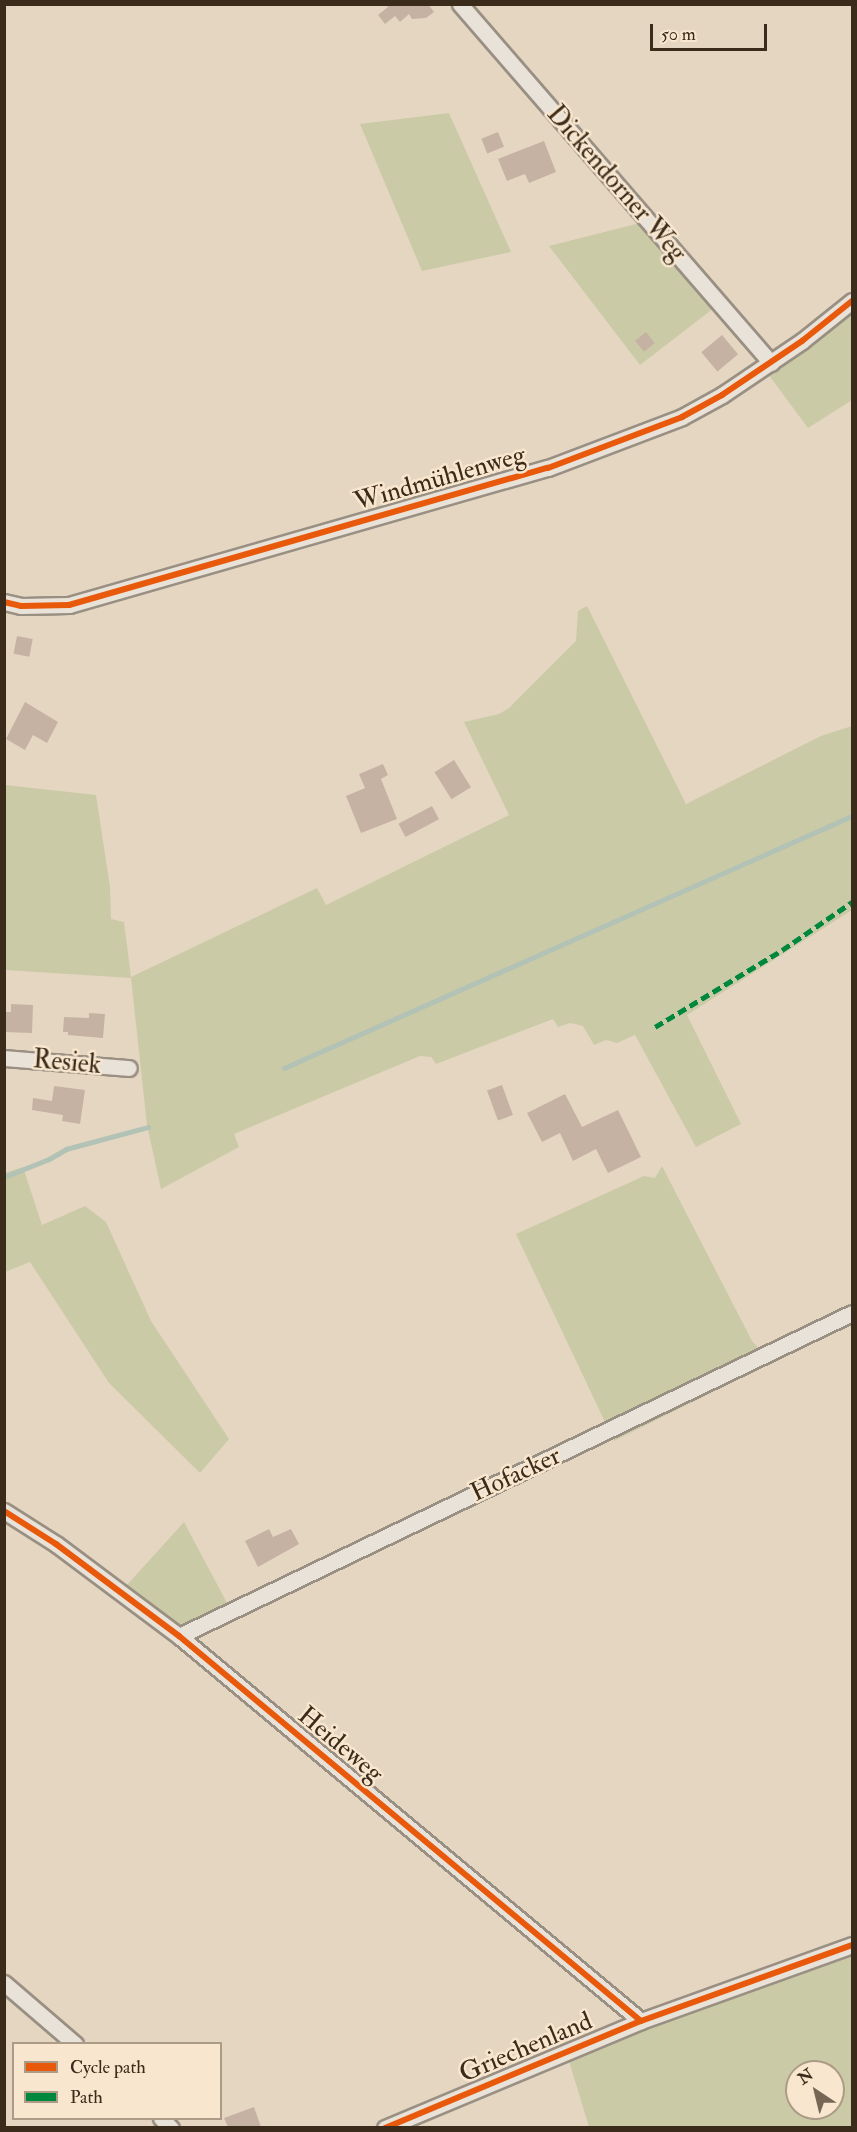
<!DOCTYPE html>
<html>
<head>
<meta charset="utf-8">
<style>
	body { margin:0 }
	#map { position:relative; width:857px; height:2132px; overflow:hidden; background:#e5d6c2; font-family:"IM FELL Double Pica",serif }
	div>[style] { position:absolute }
	.green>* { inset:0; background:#cbcaa7 }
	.stream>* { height:4.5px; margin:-2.25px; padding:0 2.25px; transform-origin:2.25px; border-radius:2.25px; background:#b2c2b5 }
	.building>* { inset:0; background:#c6b2a2; transform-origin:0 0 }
	.roads { filter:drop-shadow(2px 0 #998f82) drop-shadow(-2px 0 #998f82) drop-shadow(0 2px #998f82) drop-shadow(0 -2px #998f82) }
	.minor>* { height:15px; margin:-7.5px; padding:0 7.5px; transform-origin:7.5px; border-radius:7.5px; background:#e9e2d8 }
	.quiet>* { height:4.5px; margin-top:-2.25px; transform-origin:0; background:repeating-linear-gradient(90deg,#00873e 0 9px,transparent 0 13.5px) }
	.cycleway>* { height:6px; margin:-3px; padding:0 3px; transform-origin:3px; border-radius:3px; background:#e8590c }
	span { translate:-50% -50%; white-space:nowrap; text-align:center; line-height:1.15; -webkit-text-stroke:5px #f8e6ce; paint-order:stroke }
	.street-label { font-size:26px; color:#3a2b1a }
	.frame { position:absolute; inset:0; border:6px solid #3a2b1a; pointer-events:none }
	.legend { position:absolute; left:12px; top:2042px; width:210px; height:78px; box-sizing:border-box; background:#f8e6ce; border:2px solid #ac9b86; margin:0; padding:8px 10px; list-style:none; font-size:18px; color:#3a2b1a }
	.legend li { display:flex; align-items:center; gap:12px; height:30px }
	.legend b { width:30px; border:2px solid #ac9b86 }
	.north { position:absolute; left:785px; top:2060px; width:60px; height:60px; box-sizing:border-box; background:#f8e6ce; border:2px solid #ac9b86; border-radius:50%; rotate:325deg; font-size:16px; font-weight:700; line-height:24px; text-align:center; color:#3a2b1a }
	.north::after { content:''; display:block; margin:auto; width:21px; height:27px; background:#766755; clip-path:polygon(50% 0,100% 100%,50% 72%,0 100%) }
	.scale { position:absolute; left:650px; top:24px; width:117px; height:27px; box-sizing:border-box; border:3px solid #3a2b1a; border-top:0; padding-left:8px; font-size:18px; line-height:21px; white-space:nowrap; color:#3a2b1a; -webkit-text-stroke:4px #f8e6ce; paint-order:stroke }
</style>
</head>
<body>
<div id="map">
	<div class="green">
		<i style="clip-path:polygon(449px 113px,511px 252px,422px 271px,360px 124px)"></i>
		<i style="clip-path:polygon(652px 220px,723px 301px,640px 365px,549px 246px)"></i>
		<i style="clip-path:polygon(852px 307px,852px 400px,808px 428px,765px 370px)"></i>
		<i style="clip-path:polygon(587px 606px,686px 804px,821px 736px,852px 726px,852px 910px,687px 1015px,741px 1124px,696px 1147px,635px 1035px,617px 1043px,606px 1040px,594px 1045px,583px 1026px,570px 1023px,558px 1027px,553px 1019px,436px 1064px,431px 1057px,420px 1056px,234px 1134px,239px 1147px,161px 1189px,147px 1125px,131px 978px,5px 970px,5px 785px,96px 795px,110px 887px,111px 919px,124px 922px,131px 977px,317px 888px,326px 905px,509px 815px,464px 722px,499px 714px,509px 708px,576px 641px,578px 611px)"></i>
		<i style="clip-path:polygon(662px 1166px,752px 1341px,760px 1350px,765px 1351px,771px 1363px,614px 1441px,516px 1234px,644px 1176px,655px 1178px)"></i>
		<i style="clip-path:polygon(23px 1167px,42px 1225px,85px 1206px,106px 1222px,151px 1321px,229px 1439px,200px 1473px,109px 1383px,30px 1262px,5px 1272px,5px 1173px)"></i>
		<i style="clip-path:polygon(184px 1522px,227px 1603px,182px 1625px,175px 1624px,126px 1586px)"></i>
		<i style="clip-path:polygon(evenodd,852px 1942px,852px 2127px,589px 2127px,565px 2048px,852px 1942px,797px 2072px,833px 2072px,833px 2108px,797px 2108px,797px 2072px)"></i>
	</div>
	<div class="stream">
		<i style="left:284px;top:1068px;width:621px;rotate:-23.93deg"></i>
		<i style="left:4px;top:1177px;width:48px;rotate:-21.8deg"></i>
		<i style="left:49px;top:1159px;width:20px;rotate:-30deg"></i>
		<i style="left:66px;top:1149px;width:85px;rotate:-15deg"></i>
	</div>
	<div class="building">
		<i style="clip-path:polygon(386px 4px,428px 4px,434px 12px,426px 18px,412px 19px,409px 14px,400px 22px,395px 16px,385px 24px,378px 15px,388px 7px)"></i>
		<i style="left:498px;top:132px;width:16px;height:18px;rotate:68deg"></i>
		<i style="clip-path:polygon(544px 141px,556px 172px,529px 183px,525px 174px,507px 181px,498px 159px)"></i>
		<i style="left:646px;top:332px;width:14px;height:14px;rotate:51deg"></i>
		<i style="left:722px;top:335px;width:25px;height:27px;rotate:50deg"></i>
		<i style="left:17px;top:636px;width:16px;height:18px;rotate:11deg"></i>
		<i style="clip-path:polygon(25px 702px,58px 722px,47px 743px,33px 735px,25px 750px,6px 739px)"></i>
		<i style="left:454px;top:760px;width:32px;height:23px;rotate:58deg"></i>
		<i style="clip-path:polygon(383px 764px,388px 775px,381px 779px,397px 819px,361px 833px,346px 796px,365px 788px,359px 774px)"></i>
		<i style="left:432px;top:806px;width:15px;height:38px;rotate:62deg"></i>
		<i style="clip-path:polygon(11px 1004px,33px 1005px,32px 1033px,4px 1032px,4px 1012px,11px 1012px)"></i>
		<i style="clip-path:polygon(89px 1013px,105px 1014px,103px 1038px,68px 1035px,68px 1032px,63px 1032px,64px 1017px,89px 1018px)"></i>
		<i style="left:502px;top:1085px;width:32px;height:16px;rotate:70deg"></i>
		<i style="clip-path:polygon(54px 1086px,85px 1090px,80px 1124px,62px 1121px,63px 1115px,32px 1110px,33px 1098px,52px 1101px)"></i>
		<i style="clip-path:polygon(565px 1094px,582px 1127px,618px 1110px,641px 1157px,608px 1173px,596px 1149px,573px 1161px,560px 1133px,542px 1142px,527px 1113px)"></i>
		<i style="clip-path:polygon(269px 1529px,273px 1537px,291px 1529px,299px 1544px,258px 1567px,245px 1541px)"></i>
		<i style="clip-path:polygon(254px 2107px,261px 2127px,228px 2127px,224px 2118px)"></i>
	</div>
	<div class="roads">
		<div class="minor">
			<i style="left:460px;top:4px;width:475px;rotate:49.1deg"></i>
			<i style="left:4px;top:602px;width:17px;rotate:13deg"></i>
			<i style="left:21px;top:606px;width:48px;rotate:-1.2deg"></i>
			<i style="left:69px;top:605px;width:498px;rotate:-16deg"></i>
			<i style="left:548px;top:468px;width:143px;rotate:-20.8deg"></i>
			<i style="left:682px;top:417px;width:46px;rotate:-28.8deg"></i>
			<i style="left:722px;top:395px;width:97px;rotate:-34deg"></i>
			<i style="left:802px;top:341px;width:64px;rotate:-38.7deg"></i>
			<i style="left:4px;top:1058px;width:125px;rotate:4.6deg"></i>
			<i style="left:4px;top:1511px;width:62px;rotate:32.4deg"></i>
			<i style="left:56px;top:1544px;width:154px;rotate:36.8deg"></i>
			<i style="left:179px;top:1636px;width:601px;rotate:39.81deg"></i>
			<i style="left:179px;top:1636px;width:746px;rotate:-25.64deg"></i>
			<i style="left:4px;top:1983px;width:94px;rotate:40.7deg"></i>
			<i style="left:161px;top:2118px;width:14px;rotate:45deg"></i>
			<i style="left:385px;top:2128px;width:277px;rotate:-22.7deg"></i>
			<i style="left:641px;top:2021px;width:224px;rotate:-19.8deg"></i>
		</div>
	</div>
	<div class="quiet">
		<i style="left:655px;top:1027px;width:149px;rotate:-31.2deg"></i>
		<i style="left:782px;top:950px;width:85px;rotate:-34.4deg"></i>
	</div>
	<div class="cycleway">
		<i style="left:4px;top:602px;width:17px;rotate:13deg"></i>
		<i style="left:21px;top:606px;width:48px;rotate:-1.2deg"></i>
		<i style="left:69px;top:605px;width:498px;rotate:-16deg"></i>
		<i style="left:548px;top:468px;width:143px;rotate:-20.8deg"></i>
		<i style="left:682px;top:417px;width:46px;rotate:-28.8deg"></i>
		<i style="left:722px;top:395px;width:97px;rotate:-34deg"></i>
		<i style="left:802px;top:341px;width:64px;rotate:-38.7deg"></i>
		<i style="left:4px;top:1511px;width:62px;rotate:32.4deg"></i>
		<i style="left:56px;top:1544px;width:154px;rotate:36.8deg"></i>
		<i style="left:179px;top:1636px;width:601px;rotate:39.81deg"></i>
		<i style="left:385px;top:2128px;width:277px;rotate:-22.7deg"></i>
		<i style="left:641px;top:2021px;width:224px;rotate:-19.8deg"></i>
	</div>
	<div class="street-label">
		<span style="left:616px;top:184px;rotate:49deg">Dickendorner Weg</span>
		<span style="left:440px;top:479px;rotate:-16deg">Windmühlenweg</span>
		<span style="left:67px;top:1063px;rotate:5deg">Resiek</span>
		<span style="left:516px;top:1475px;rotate:-25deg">Hofacker</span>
		<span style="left:340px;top:1745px;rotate:40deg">Heideweg</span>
		<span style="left:526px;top:2048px;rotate:-23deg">Griechenland</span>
	</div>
	<div class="frame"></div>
	<ul class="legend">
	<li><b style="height:8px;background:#e8590c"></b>Cycle path</li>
	<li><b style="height:8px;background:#00873e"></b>Path</li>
	</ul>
	<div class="north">N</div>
	<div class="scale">50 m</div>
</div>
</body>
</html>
